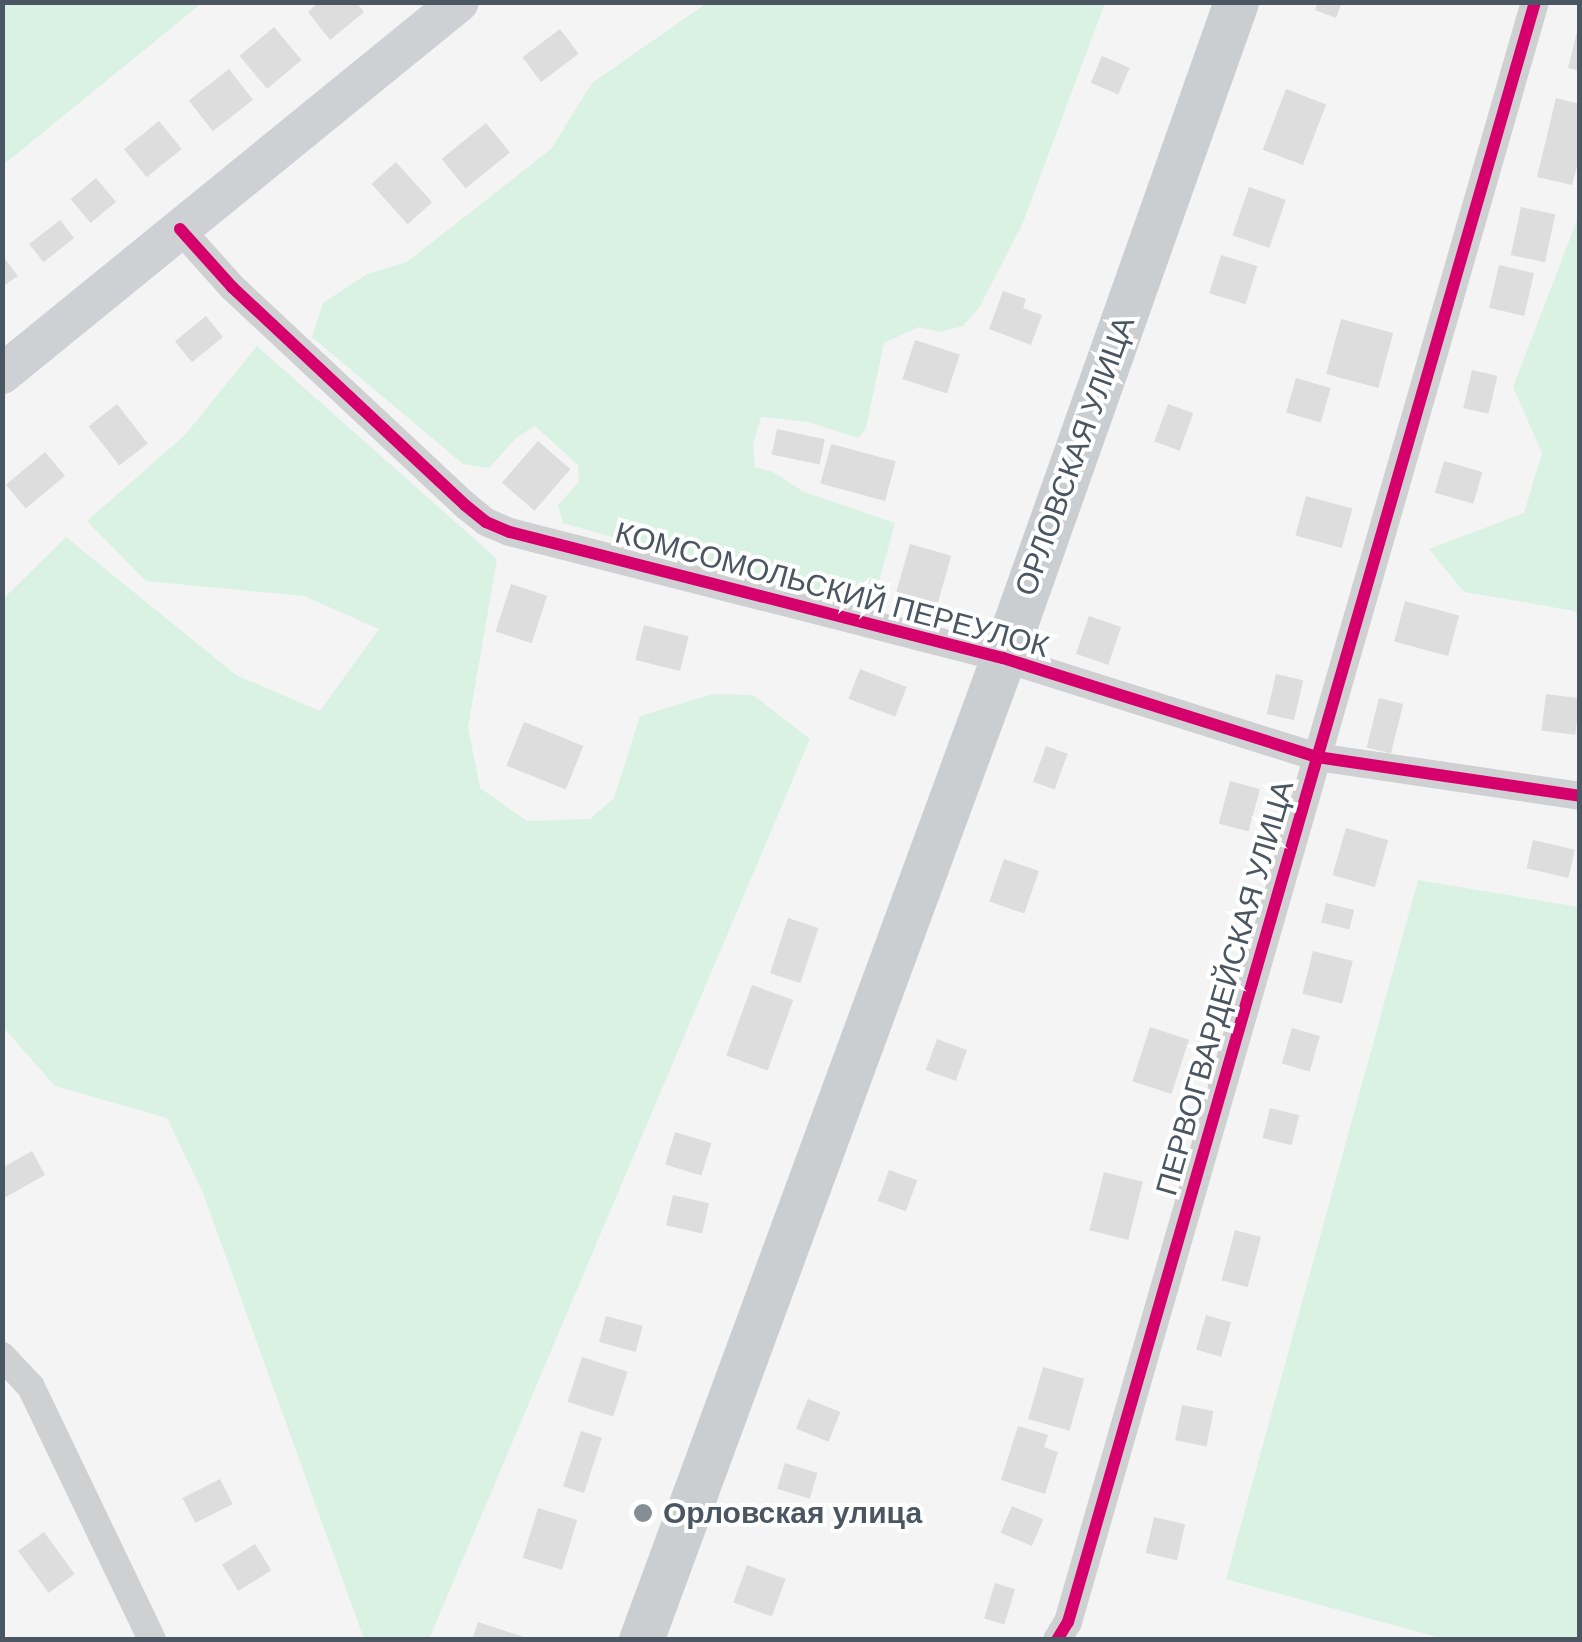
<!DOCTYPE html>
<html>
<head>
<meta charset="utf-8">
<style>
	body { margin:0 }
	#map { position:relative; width:1582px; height:1642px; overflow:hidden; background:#f4f4f4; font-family:Arial,sans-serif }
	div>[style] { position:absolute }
	.green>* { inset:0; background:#d9f2e3 }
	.building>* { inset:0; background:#ddddde; transform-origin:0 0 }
	.minor>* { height:28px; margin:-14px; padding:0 14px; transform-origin:14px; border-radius:14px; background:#ced0d2 }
	.secondary>* { height:40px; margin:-20px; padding:0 20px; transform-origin:20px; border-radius:20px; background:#ced0d4 }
	.primary>* { height:45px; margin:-22.5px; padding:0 22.5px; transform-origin:22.5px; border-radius:22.5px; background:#caced1 }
	.cycleway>* { height:12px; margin:-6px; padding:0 6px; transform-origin:6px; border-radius:6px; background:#d6006c }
	.dots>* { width:28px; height:28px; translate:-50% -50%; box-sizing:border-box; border:5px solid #fff; border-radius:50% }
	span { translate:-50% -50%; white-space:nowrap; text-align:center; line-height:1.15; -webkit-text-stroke:8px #fff; paint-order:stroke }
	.street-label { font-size:30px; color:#4a5661 }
	.poi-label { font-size:30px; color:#4a5661; font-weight:700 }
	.left { translate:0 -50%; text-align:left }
	.frame { position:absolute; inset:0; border:5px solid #4a5661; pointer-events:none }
</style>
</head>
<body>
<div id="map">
	<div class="green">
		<i style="clip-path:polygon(3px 2px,202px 2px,202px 3px,3px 165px)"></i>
		<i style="clip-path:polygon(707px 3px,1105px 3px,1022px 225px,979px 308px,963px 326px,940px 332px,919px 327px,884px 343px,866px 428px,858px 438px,808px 422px,761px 417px,753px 444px,755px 467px,773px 472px,804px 492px,895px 523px,871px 610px,563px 523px,558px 505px,579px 482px,578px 465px,535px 426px,517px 437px,489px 468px,463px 464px,312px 337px,323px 303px,367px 274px,407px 262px,551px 149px,592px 83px)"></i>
		<i style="clip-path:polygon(1579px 215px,1579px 619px,1575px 611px,1464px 592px,1429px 549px,1524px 513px,1542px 453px,1513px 387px)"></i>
		<i style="clip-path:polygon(257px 346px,497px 559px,468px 727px,480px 788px,527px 821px,590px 819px,614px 798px,640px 716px,713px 694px,753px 695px,810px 739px,429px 1639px,364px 1639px,203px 1193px,167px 1118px,55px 1086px,3px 1027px,3px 599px,66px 537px,236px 675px,320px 711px,379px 629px,304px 596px,146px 581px,87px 521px,185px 435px)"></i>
		<i style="clip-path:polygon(1418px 880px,1579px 907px,1579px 1639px,1444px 1639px,1226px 1579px)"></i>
	</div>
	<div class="building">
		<i style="clip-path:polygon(319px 2px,356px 2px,364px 12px,330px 40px,308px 12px)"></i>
		<i style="clip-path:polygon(1318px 2px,1342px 2px,1336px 18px,1315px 10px)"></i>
		<i style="left:274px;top:27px;width:43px;height:45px;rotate:50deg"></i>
		<i style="clip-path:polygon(1578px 28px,1580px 28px,1580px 71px,1568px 68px)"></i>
		<i style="left:560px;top:29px;width:31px;height:47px;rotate:53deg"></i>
		<i style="left:1102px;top:56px;width:30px;height:29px;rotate:23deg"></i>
		<i style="left:229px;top:69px;width:39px;height:51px;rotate:52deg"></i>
		<i style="left:1286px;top:89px;width:43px;height:65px;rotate:21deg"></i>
		<i style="clip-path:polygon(1556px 98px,1580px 104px,1580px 155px,1572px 185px,1537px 177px)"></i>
		<i style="left:159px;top:121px;width:36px;height:45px;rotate:51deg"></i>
		<i style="left:486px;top:123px;width:38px;height:57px;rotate:51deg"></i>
		<i style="left:396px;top:162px;width:54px;height:33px;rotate:48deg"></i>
		<i style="left:96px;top:178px;width:31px;height:33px;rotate:50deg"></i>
		<i style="left:1249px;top:187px;width:39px;height:51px;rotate:19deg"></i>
		<i style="left:1521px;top:207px;width:35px;height:49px;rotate:12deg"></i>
		<i style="left:60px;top:220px;width:23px;height:39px;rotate:52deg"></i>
		<i style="clip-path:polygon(2px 255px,18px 276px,2px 287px)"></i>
		<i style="left:1221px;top:255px;width:38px;height:40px;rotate:17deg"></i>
		<i style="left:1499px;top:265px;width:36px;height:44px;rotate:13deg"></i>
		<i style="clip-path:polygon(1003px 291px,1026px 299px,1023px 308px,1042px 315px,1031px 345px,989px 329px)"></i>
		<i style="left:206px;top:316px;width:27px;height:40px;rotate:51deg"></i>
		<i style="left:1341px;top:319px;width:54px;height:57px;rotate:15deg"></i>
		<i style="left:915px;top:340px;width:47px;height:41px;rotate:18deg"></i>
		<i style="left:1472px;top:370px;width:26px;height:39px;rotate:13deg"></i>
		<i style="left:1296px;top:378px;width:36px;height:36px;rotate:16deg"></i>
		<i style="left:117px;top:404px;width:50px;height:36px;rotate:52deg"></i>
		<i style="left:1168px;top:404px;width:27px;height:40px;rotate:20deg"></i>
		<i style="left:777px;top:429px;width:49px;height:26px;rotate:12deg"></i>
		<i style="left:538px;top:441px;width:43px;height:55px;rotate:41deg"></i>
		<i style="left:831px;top:444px;width:67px;height:41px;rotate:15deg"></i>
		<i style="left:45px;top:452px;width:31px;height:51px;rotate:50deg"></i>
		<i style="left:1444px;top:461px;width:40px;height:33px;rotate:16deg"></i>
		<i style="left:1306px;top:496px;width:48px;height:41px;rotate:15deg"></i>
		<i style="left:910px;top:544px;width:43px;height:60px;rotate:16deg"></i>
		<i style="left:511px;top:584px;width:38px;height:50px;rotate:18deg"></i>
		<i style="left:1405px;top:601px;width:56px;height:42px;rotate:15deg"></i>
		<i style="left:1089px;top:616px;width:34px;height:40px;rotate:19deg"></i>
		<i style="left:644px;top:625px;width:46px;height:36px;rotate:14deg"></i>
		<i style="left:860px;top:669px;width:50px;height:32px;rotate:21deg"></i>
		<i style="left:1276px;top:674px;width:28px;height:41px;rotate:13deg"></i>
		<i style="left:1546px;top:694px;width:34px;height:37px;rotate:7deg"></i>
		<i style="left:1379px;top:698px;width:25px;height:51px;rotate:14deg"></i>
		<i style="left:524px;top:722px;width:64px;height:47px;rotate:22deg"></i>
		<i style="left:1046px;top:746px;width:23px;height:38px;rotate:20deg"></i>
		<i style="left:1230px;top:781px;width:31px;height:44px;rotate:15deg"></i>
		<i style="left:1346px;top:828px;width:44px;height:49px;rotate:16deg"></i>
		<i style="left:1533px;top:840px;width:43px;height:29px;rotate:13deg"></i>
		<i style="left:1004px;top:859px;width:37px;height:45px;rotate:19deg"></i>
		<i style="left:1326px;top:903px;width:29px;height:20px;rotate:14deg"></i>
		<i style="left:788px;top:918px;width:32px;height:58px;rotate:18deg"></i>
		<i style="left:1313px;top:951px;width:41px;height:44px;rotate:14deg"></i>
		<i style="left:752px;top:985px;width:44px;height:75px;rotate:20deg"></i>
		<i style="left:1150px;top:1027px;width:41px;height:57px;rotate:18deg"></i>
		<i style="left:1292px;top:1028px;width:29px;height:37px;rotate:16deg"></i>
		<i style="left:937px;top:1039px;width:32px;height:33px;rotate:20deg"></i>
		<i style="left:1270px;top:1108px;width:30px;height:31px;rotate:14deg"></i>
		<i style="left:675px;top:1132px;width:38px;height:34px;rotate:17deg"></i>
		<i style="clip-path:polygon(32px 1151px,45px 1175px,2px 1199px,2px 1168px)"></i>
		<i style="left:889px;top:1170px;width:30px;height:33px;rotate:20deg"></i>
		<i style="left:1104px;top:1172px;width:40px;height:60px;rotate:14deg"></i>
		<i style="left:673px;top:1195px;width:37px;height:31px;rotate:13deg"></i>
		<i style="left:1235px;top:1230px;width:27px;height:52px;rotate:15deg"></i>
		<i style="left:1206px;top:1315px;width:26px;height:36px;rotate:16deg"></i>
		<i style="left:606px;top:1316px;width:38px;height:27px;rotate:15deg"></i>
		<i style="left:582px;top:1357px;width:48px;height:47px;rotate:18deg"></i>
		<i style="left:1043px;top:1367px;width:43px;height:54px;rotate:16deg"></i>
		<i style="left:808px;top:1399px;width:35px;height:32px;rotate:22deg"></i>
		<i style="left:1182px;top:1405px;width:32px;height:36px;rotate:11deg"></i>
		<i style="clip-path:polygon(1018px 1426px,1048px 1435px,1044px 1447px,1058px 1452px,1045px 1494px,1001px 1480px)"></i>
		<i style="left:581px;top:1431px;width:22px;height:58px;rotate:18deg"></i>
		<i style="left:785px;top:1463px;width:34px;height:27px;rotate:17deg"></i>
		<i style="left:220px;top:1479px;width:28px;height:42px;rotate:63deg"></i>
		<i style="left:1012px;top:1506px;width:34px;height:29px;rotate:23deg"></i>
		<i style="left:538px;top:1508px;width:41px;height:52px;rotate:17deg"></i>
		<i style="left:1154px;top:1517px;width:32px;height:37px;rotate:13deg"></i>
		<i style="left:44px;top:1532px;width:52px;height:32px;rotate:54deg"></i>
		<i style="left:255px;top:1544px;width:31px;height:39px;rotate:58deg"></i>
		<i style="left:747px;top:1565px;width:41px;height:40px;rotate:20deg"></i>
		<i style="left:995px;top:1583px;width:21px;height:37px;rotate:17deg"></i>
		<i style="clip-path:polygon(478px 1622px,530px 1639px,530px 1640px,472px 1640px)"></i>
	</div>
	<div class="minor">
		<i style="left:180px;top:229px;width:78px;rotate:48.1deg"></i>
		<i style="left:232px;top:287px;width:319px;rotate:43.1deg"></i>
		<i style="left:465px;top:505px;width:27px;rotate:39deg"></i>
		<i style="left:486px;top:522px;width:26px;rotate:23deg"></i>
		<i style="left:510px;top:532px;width:509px;rotate:14.34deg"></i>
		<i style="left:1003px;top:658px;width:329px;rotate:17.5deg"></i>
		<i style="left:1317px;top:757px;width:266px;rotate:8.4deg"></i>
		<i style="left:2px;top:1356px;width:42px;rotate:46.9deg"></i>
		<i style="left:31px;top:1387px;width:280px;rotate:64.4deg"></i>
		<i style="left:1057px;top:1640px;width:21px;rotate:-59deg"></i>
		<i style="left:1068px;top:1622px;width:1686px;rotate:-73.92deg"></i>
	</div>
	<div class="secondary">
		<i style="left:2px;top:374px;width:589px;rotate:-39.15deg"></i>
	</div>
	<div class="primary">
		<i style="left:641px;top:1640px;width:1047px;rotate:-69.76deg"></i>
		<i style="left:1003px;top:658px;width:696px;rotate:-70.45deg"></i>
	</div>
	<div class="cycleway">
		<i style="left:180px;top:229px;width:78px;rotate:48.1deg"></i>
		<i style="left:232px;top:287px;width:319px;rotate:43.1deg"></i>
		<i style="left:465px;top:505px;width:27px;rotate:39deg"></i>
		<i style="left:486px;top:522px;width:26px;rotate:23deg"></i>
		<i style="left:510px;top:532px;width:509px;rotate:14.34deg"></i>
		<i style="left:1003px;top:658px;width:329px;rotate:17.5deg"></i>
		<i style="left:1317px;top:757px;width:266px;rotate:8.4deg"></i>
		<i style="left:1057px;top:1640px;width:21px;rotate:-59deg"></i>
		<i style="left:1068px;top:1622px;width:1686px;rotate:-73.92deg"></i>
	</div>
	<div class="dots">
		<i style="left:643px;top:1513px;background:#868d94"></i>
	</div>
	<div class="street-label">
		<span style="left:1075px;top:456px;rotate:-70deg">ОРЛОВСКАЯ УЛИЦА</span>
		<span style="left:832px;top:590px;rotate:15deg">КОМСОМОЛЬСКИЙ ПЕРЕУЛОК</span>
		<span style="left:1225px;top:988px;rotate:-74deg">ПЕРВОГВАРДЕЙСКАЯ УЛИЦА</span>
	</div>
	<div class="poi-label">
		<span class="left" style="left:663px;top:1513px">Орловская улица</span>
	</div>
	<div class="frame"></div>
</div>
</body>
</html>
